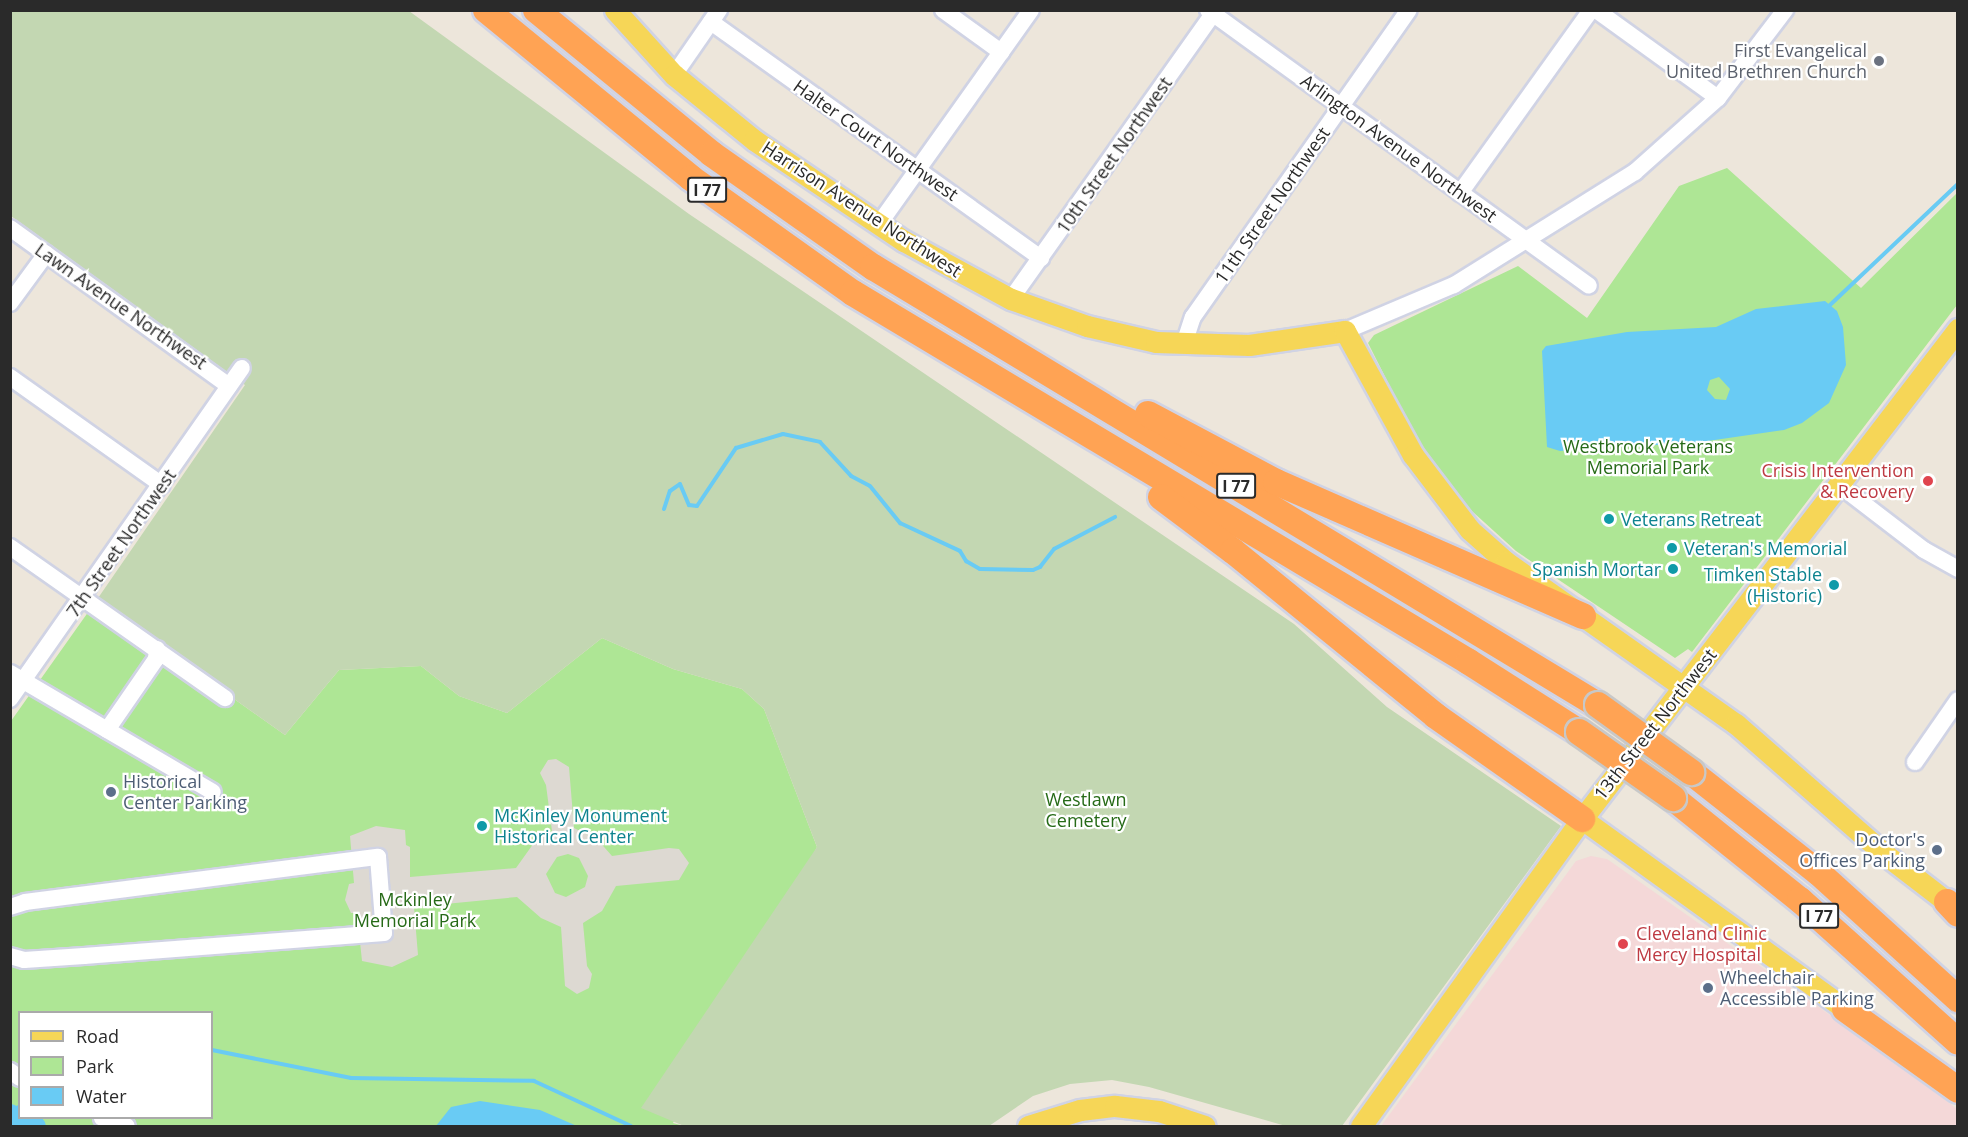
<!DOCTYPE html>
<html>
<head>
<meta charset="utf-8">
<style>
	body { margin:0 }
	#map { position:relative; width:1968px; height:1137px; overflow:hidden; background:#ede6db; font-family:"Open Sans",sans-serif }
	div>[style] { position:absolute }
	.medical>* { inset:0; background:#f4d8d8 }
	.green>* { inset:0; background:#aee695 }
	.cemetery>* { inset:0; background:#c3d7b2 }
	.plaza>* { inset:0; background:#ddd9d2 }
	.water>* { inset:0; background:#69cbf4 }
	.stream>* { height:4px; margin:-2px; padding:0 2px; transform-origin:2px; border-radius:2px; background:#69cbf4 }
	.river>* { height:22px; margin:-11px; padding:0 11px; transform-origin:11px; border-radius:11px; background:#69cbf4 }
	.roads { filter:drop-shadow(2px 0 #d0d3e4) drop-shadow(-2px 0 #d0d3e4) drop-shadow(0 2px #d0d3e4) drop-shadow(0 -2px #d0d3e4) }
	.minor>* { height:16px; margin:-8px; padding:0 8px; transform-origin:8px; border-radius:8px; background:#fff }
	.major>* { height:21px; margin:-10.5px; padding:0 10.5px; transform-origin:10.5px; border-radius:10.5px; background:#f6d657 }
	.highway>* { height:26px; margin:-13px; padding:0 13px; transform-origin:13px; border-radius:13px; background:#ffa354 }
	.bridges { filter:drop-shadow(2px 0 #c8c8c8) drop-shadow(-2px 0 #c8c8c8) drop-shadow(0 2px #c8c8c8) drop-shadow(0 -2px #c8c8c8) }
	.highway-bridge>* { height:26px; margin:-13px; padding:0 13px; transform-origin:13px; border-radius:13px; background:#ffa354 }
	.dots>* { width:16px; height:16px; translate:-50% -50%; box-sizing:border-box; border:3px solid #fff; border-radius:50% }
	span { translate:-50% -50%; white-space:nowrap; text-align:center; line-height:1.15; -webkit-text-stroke:4.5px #fff; paint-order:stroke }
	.shield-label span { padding:2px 4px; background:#fff; border:2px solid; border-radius:4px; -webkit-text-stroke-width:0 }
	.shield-label { font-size:16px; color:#2a2a2a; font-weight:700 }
	.worship-label { font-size:18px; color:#5b616d }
	.right { translate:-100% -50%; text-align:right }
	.street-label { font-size:18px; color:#2a2a2a }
	.park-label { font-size:18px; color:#266a17 }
	.health-label { font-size:18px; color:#be3a42 }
	.left { translate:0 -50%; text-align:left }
	.culture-label { font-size:18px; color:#0d838f }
	.service-label { font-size:18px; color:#4e5e75 }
	.frame { position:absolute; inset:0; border:12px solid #2a2a2a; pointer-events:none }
	.legend { position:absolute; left:18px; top:1011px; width:195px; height:108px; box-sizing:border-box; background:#fff; border:2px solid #aaa; margin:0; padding:8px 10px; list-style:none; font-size:18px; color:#2a2a2a }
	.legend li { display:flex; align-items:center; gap:12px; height:30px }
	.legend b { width:30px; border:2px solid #aaa }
</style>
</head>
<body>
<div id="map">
	<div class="medical">
		<i style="clip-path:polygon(1591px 856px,1607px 859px,1900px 1064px,1958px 1110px,1957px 1126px,1381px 1126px,1576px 861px)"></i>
	</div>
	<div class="green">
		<i style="clip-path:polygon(1727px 168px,1861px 288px,1957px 193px,1957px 305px,1692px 652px,1688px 649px,1675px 658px,1516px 551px,1463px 503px,1416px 438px,1368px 343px,1374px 335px,1518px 266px,1587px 318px,1679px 186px)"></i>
		<i style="clip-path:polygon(evenodd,96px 601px,285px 735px,339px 670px,421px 666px,459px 696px,507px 713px,602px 638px,673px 669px,742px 689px,764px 709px,817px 847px,673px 1123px,684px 1126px,11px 1126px,11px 721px,96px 601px,20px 1012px,212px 1012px,212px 1118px,20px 1118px,20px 1012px)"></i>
	</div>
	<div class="cemetery">
		<i style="clip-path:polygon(11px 11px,409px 11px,689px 214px,1294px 624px,1387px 707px,1561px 826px,1342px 1126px,1286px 1126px,1149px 1087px,1112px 1080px,1070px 1084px,1033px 1096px,989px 1126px,684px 1126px,641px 1108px,817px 847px,764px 709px,742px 689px,673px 669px,602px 638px,507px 713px,459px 696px,421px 666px,339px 670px,285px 735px,96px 601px,245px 385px,11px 216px)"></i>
	</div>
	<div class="plaza">
		<i style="clip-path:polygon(evenodd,556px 759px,569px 767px,574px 828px,597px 839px,612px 856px,669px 848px,679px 849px,689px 863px,679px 880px,616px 886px,602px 911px,583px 923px,587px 966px,592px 974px,589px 988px,577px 994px,565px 986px,561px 927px,541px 918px,517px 897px,414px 907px,418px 955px,392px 967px,362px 961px,357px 913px,351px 913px,345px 900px,349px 884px,354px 883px,350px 836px,376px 826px,405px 830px,406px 845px,410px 847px,410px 877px,516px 868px,536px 840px,552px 831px,546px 785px,540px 773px,548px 760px,556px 759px,568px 854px,579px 858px,588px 876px,585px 887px,566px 897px,555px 893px,546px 874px,557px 857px,568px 854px)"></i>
	</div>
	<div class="water">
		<i style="clip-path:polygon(evenodd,1825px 301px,1837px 311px,1843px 327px,1846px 365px,1829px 403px,1802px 423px,1784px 430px,1680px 445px,1627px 445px,1560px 451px,1547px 447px,1542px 351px,1546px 346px,1627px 332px,1716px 327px,1756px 309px,1825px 301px,1719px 377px,1730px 389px,1726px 400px,1715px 399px,1707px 390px,1710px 380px,1719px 377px)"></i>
		<i style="clip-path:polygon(480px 1101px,540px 1110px,577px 1126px,436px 1126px,451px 1107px)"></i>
	</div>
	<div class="stream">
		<i style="left:1830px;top:305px;width:176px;rotate:-43.4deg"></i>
		<i style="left:664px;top:509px;width:19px;rotate:-72deg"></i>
		<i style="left:670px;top:491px;width:12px;rotate:-35deg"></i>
		<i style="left:680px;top:484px;width:23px;rotate:67deg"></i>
		<i style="left:689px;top:505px;width:8px;rotate:7deg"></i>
		<i style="left:697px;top:506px;width:70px;rotate:-56.1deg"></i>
		<i style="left:736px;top:448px;width:49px;rotate:-16.6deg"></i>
		<i style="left:783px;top:434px;width:38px;rotate:12deg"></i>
		<i style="left:820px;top:442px;width:46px;rotate:47.6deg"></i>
		<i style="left:851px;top:476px;width:21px;rotate:28deg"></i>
		<i style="left:870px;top:486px;width:48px;rotate:51deg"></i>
		<i style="left:900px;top:523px;width:66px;rotate:25deg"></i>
		<i style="left:960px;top:551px;width:12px;rotate:59deg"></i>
		<i style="left:966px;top:561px;width:16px;rotate:30deg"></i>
		<i style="left:980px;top:569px;width:53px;rotate:1.1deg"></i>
		<i style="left:1033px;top:570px;width:8px;rotate:-23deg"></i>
		<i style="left:1040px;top:567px;width:23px;rotate:-52deg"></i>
		<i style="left:1054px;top:549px;width:69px;rotate:-27.7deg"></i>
		<i style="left:212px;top:1050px;width:142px;rotate:11.4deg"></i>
		<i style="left:351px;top:1078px;width:183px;rotate:0.9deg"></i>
		<i style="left:534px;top:1081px;width:107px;rotate:24.9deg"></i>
		<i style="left:10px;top:1114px;width:13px;rotate:-39deg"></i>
	</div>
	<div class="river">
		<i style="left:10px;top:1115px;width:27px;rotate:24deg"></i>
	</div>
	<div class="roads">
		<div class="minor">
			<i style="left:943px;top:10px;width:72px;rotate:35.9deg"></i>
			<i style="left:1208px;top:10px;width:470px;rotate:35.9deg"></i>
			<i style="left:1596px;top:10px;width:150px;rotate:35.8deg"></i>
			<i style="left:711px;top:22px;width:406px;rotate:35.6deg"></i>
			<i style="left:674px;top:75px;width:79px;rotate:-55.3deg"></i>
			<i style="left:1460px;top:193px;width:225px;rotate:-54.4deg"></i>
			<i style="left:879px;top:224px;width:262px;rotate:-54.6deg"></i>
			<i style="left:10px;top:228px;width:270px;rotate:35.8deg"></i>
			<i style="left:1011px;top:299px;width:354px;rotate:-54.7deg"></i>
			<i style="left:10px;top:303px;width:61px;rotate:-53.7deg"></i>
			<i style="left:1345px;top:331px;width:118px;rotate:-22.9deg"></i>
			<i style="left:1454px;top:285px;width:213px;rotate:-32deg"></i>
			<i style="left:1635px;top:172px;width:111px;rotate:-41.7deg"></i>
			<i style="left:1718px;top:98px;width:111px;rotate:-52.7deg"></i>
			<i style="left:1184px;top:344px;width:28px;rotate:-72deg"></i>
			<i style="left:1193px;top:317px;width:375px;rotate:-54.9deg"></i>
			<i style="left:10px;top:377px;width:186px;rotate:35.4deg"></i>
			<i style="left:1838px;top:484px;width:108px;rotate:37.5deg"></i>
			<i style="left:1924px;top:550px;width:39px;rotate:29deg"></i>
			<i style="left:10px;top:547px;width:263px;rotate:35.1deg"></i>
			<i style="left:10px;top:673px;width:235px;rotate:30.4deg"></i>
			<i style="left:10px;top:699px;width:404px;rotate:-55deg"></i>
			<i style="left:107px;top:730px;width:86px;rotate:-55.4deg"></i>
			<i style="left:156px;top:659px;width:10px;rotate:-84deg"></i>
			<i style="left:1915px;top:762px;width:75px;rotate:-55.3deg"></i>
			<i style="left:10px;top:907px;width:16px;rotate:-18deg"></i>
			<i style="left:25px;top:902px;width:356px;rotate:-7.3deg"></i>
			<i style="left:378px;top:857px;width:76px;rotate:85.5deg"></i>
			<i style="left:384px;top:933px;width:301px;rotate:175.6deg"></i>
			<i style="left:84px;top:956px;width:60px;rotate:176.2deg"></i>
			<i style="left:24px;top:960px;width:15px;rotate:-164deg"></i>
			<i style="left:10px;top:1071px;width:12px;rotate:35deg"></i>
			<i style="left:102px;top:1118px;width:26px;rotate:18deg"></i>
		</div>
		<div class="major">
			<i style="left:615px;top:10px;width:88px;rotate:47.8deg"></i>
			<i style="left:674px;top:75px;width:103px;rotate:39.1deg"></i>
			<i style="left:754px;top:140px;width:181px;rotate:34deg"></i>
			<i style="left:904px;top:241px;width:122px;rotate:28.5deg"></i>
			<i style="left:1011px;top:299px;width:81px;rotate:19.6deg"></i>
			<i style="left:1087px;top:326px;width:71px;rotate:13.1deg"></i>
			<i style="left:1156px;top:342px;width:93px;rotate:1.8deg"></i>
			<i style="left:1249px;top:345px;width:97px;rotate:-8.3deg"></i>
			<i style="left:1345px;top:331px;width:141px;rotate:61.3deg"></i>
			<i style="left:1413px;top:455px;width:94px;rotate:52.8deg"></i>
			<i style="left:1470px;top:530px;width:48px;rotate:41.6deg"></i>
			<i style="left:1506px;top:562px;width:281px;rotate:35.2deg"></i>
			<i style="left:1736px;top:724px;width:194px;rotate:41.2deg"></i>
			<i style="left:1882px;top:852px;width:82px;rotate:37.6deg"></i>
			<i style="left:1582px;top:819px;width:324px;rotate:35.8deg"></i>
			<i style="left:1028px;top:1126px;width:54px;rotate:-17.1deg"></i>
			<i style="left:1080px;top:1110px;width:35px;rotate:-7deg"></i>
			<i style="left:1115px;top:1106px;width:44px;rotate:6.5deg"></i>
			<i style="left:1159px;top:1111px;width:48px;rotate:18.1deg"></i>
			<i style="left:1361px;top:1126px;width:378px;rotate:-54.3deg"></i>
			<i style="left:1582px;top:819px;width:618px;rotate:-52.5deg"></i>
		</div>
		<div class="highway">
			<i style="left:486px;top:10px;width:265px;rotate:39.3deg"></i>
			<i style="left:691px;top:178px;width:199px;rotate:35.4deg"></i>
			<i style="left:853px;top:293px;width:718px;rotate:30.92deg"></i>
			<i style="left:1469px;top:662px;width:130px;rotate:32.5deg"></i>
			<i style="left:536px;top:10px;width:227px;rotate:39.3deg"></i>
			<i style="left:712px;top:154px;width:197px;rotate:35.1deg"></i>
			<i style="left:873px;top:267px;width:847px;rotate:31.14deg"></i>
			<i style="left:1148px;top:414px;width:145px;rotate:28deg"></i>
			<i style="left:1276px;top:482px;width:335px;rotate:23.6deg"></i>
			<i style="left:1161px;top:497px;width:90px;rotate:36.9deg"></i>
			<i style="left:1233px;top:551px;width:262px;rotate:39.1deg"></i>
			<i style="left:1436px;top:716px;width:179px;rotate:35.2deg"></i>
			<i style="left:1691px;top:772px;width:163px;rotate:38.3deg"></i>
			<i style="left:1819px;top:873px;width:188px;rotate:42.2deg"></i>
			<i style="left:1673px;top:798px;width:163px;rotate:38.8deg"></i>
			<i style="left:1800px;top:900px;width:212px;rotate:41.9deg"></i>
			<i style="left:1947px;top:902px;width:16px;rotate:47deg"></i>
			<i style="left:1845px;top:1009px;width:139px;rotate:35.6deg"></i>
		</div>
	</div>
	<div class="bridges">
		<div class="highway-bridge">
			<i style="left:1598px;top:705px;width:115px;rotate:35.8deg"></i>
			<i style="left:1579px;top:732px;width:115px;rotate:35.1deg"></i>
		</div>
	</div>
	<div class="dots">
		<i style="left:1879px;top:61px;background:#6b7280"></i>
		<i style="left:1928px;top:481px;background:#e0444e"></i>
		<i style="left:1609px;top:519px;background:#0f9aa8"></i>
		<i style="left:1672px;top:548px;background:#0f9aa8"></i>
		<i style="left:1673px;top:569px;background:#0f9aa8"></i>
		<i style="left:1834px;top:585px;background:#0f9aa8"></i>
		<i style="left:111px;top:792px;background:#5c6f8a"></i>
		<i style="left:482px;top:826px;background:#0f9aa8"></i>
		<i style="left:1937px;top:850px;background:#5c6f8a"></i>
		<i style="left:1623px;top:944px;background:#e0444e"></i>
		<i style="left:1708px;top:988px;background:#5c6f8a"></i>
	</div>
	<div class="shield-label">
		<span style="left:707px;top:190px">I 77</span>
		<span style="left:1236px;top:486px">I 77</span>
		<span style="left:1819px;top:916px">I 77</span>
	</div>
	<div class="worship-label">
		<span class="right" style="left:1867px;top:61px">First Evangelical<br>United Brethren Church</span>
	</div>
	<div class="street-label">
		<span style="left:876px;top:140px;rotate:35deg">Halter Court Northwest</span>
		<span style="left:1399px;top:148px;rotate:36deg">Arlington Avenue Northwest</span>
		<span style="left:1114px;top:155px;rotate:-55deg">10th Street Northwest</span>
		<span style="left:1272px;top:205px;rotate:-55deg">11th Street Northwest</span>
		<span style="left:862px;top:209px;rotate:33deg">Harrison Avenue Northwest</span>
		<span style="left:121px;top:306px;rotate:35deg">Lawn Avenue Northwest</span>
		<span style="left:121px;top:543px;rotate:-55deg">7th Street Northwest</span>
		<span style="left:1655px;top:724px;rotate:-52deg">13th Street Northwest</span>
	</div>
	<div class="park-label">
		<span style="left:1648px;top:457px">Westbrook Veterans<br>Memorial Park</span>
		<span style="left:1086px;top:810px">Westlawn<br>Cemetery</span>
		<span style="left:415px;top:910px">Mckinley<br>Memorial Park</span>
	</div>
	<div class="health-label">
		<span class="right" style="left:1914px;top:481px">Crisis Intervention<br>&amp; Recovery</span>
		<span class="left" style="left:1636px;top:944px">Cleveland Clinic<br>Mercy Hospital</span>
	</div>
	<div class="culture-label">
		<span class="left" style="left:1621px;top:519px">Veterans Retreat</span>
		<span class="left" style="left:1684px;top:548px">Veteran's Memorial</span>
		<span class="right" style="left:1661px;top:569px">Spanish Mortar</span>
		<span class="right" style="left:1822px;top:585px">Timken Stable<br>(Historic)</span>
		<span class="left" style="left:494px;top:826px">McKinley Monument<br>Historical Center</span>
	</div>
	<div class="service-label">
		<span class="left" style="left:123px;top:792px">Historical<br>Center Parking</span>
		<span class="right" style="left:1925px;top:850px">Doctor's<br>Offices Parking</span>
		<span class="left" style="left:1720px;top:988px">Wheelchair<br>Accessible Parking</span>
	</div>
	<div class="frame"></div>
	<ul class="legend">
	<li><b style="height:8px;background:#f6d657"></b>Road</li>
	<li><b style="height:16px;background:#aee695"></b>Park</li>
	<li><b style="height:16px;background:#69cbf4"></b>Water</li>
	</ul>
</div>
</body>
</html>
